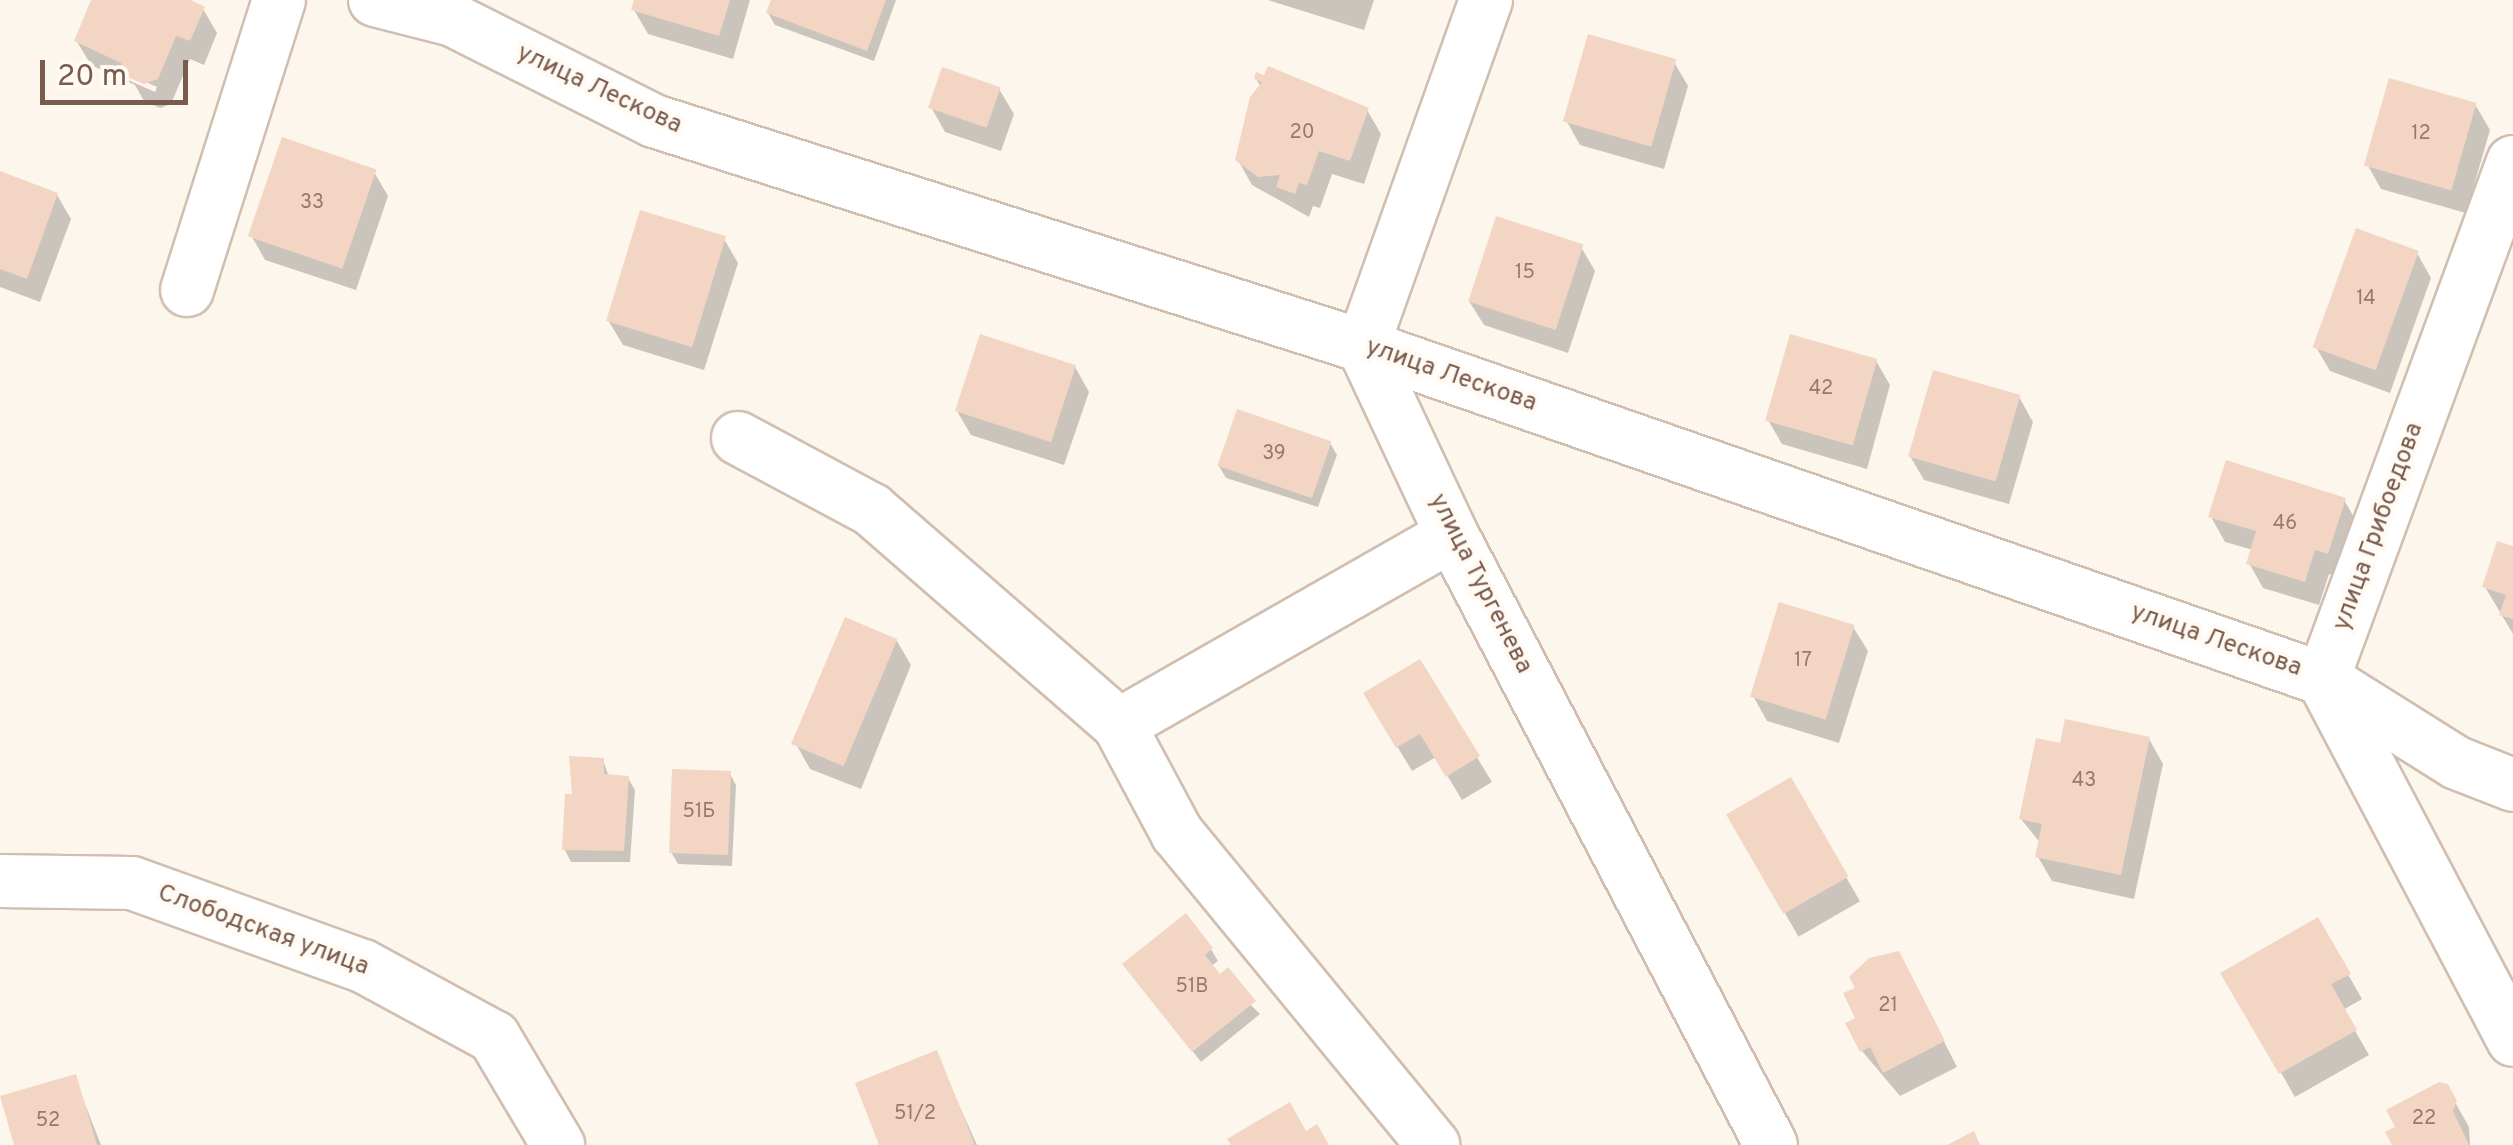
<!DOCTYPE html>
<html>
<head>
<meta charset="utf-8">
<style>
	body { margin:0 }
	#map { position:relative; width:2513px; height:1145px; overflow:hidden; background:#fdf6ec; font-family:Overpass,sans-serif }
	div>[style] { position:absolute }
	.shadow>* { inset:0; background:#0003; transform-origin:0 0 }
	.building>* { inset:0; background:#f3d5c3; transform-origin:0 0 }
	.roads { filter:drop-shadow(2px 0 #d1beb0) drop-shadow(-2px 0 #d1beb0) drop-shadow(0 2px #d1beb0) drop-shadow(0 -2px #d1beb0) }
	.street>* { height:52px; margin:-26px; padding:0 26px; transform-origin:26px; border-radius:26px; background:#fff }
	span { translate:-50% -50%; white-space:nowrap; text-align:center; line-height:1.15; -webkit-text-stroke:8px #fffaf3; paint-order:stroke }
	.number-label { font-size:20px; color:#987a6a }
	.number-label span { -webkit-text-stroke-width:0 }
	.street-label { font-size:25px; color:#7a5c4d }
	.scale { position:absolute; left:40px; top:60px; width:148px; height:45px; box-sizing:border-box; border:5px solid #7a5c4d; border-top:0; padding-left:12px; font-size:30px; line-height:35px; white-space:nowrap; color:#7a5c4d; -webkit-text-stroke:8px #fffaf3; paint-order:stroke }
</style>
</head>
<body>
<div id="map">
	<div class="shadow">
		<i style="clip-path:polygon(evenodd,94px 0,186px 0,203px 9px,217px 33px,204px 65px,190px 59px,171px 104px,160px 108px,144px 101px,135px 85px,91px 65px,76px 40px,94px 0,128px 74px,157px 87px,155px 92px,128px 80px,128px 74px)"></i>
		<i style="clip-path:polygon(637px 0,750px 0,733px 59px,648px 34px,634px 10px)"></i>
		<i style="clip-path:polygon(773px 0,896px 0,874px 61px,775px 25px,768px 13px)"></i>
		<i style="clip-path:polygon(1268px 0,1374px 0,1364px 30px)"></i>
		<i style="clip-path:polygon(1674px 62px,1688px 86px,1664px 169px,1580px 145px,1566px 120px)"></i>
		<i style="clip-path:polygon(1256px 79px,1367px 110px,1381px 134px,1364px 184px,1332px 174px,1320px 208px,1313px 206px,1309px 217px,1252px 185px,1238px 160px,1261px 87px)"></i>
		<i style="clip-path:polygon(999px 89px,1014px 114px,1001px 151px,945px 132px,931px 107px)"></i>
		<i style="clip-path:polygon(2476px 106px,2490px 130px,2466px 213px,2381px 189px,2367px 164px)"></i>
		<i style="clip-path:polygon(374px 172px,388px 196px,356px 290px,265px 260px,251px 235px)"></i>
		<i style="clip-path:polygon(0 174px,57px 195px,71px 219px,40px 302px,0 287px)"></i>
		<i style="clip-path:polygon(724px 239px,738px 263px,704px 370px,623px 345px,608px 320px)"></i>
		<i style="clip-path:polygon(1581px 247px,1595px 271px,1568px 353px,1484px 325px,1469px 301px)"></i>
		<i style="clip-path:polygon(2417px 253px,2431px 278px,2390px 393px,2330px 371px,2316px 347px)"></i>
		<i style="clip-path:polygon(1876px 361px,1890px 385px,1867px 469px,1782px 444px,1768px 420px)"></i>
		<i style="clip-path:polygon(1075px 367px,1089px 392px,1064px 465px,971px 435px,957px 411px)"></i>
		<i style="clip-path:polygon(2019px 397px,2033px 422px,2009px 504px,1924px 480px,1910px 456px)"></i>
		<i style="clip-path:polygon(1330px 443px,1337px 455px,1318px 507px,1226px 478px,1219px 466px)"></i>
		<i style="clip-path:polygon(2344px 500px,2358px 524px,2342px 577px,2329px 574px,2319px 605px,2263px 588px,2249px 563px,2253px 550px,2225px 542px,2211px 517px)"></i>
		<i style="clip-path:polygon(2513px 548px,2513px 634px,2485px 587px)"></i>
		<i style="clip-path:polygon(1853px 627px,1868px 651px,1839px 743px,1767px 721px,1753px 696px)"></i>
		<i style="clip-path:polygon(897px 641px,911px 665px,861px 789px,810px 769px,796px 744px)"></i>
		<i style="clip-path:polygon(1419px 662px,1492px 782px,1462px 800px,1436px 757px,1412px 771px,1380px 718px)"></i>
		<i style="clip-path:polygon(2149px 739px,2163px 764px,2134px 899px,2052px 881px,2038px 857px,2041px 844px,2021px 819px,2062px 746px)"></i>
		<i style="clip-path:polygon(603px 760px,609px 777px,628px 778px,635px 790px,630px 862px,571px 862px,565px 850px)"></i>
		<i style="clip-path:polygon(730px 774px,736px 785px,732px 866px,678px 864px,671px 852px)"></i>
		<i style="left:1790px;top:780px;width:140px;height:71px;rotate:60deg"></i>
		<i style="clip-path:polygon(2317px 920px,2362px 999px,2343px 1010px,2369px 1055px,2295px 1097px,2224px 974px)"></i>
		<i style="clip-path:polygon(1211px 949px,1218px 961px,1211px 966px,1260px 1014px,1201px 1062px,1125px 965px)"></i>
		<i style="clip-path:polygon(1912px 979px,1957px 1067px,1900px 1096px,1862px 1051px,1858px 1019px)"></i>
		<i style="clip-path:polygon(936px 1054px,977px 1145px,882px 1145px)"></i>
		<i style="clip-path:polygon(74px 1076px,101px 1145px,17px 1145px)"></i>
		<i style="clip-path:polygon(2446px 1086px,2469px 1127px,2470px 1145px,2395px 1145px)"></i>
	</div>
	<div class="building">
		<i style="clip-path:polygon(91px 0,191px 0,205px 7px,190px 41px,176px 36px,158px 79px,144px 84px,127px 77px,121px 63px,74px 41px)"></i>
		<i style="clip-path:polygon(634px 0,730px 0,719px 36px,631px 10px)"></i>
		<i style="clip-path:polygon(771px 0,886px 0,867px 51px,766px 13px)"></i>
		<i style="left:1588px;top:34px;width:92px;height:91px;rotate:16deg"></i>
		<i style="clip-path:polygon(1268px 66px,1369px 108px,1350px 161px,1319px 151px,1307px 185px,1299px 183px,1295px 194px,1276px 187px,1280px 175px,1258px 177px,1235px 160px,1250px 97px,1262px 82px,1254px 79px,1256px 72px,1264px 75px)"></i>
		<i style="left:942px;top:67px;width:62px;height:43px;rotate:19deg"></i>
		<i style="left:2389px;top:78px;width:91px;height:91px;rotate:16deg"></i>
		<i style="left:282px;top:137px;width:100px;height:105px;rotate:19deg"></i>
		<i style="clip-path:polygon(0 171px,58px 193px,27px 279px,0 269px)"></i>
		<i style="left:640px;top:210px;width:90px;height:116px;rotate:17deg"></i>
		<i style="left:1496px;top:216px;width:92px;height:90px;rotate:18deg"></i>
		<i style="left:2356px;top:228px;width:67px;height:127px;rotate:20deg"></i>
		<i style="left:980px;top:334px;width:101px;height:81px;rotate:18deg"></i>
		<i style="left:1790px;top:334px;width:91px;height:90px;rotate:16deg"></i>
		<i style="left:1933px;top:370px;width:91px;height:90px;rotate:16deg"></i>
		<i style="left:1237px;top:409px;width:100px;height:60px;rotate:19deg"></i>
		<i style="clip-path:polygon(2226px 460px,2346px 498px,2328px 554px,2315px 550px,2305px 582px,2246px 564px,2256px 531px,2208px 517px)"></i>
		<i style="clip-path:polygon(2497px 541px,2513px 546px,2513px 619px,2499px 615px,2506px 595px,2482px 587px)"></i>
		<i style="left:1779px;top:602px;width:79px;height:99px;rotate:17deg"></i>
		<i style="left:845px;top:617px;width:57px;height:138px;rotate:23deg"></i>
		<i style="clip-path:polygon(1420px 659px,1480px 756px,1446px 777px,1420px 734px,1396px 748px,1363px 693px)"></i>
		<i style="clip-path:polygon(2065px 719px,2150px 737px,2121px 875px,2035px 857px,2042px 824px,2019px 819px,2036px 738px,2060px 743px)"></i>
		<i style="clip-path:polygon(569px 756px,604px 758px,604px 774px,629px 776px,624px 851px,562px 850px,565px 794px,572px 794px)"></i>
		<i style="left:672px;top:769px;width:59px;height:84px;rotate:2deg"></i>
		<i style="left:1791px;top:777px;width:115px;height:75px;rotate:60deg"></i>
		<i style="clip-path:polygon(1186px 913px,1213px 948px,1205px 955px,1220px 974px,1228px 967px,1256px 1001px,1192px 1052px,1122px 964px)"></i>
		<i style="clip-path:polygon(2318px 917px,2351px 974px,2331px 984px,2357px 1030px,2279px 1074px,2220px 973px)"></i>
		<i style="clip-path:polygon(1899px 951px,1945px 1041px,1883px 1073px,1870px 1047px,1860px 1052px,1845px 1023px,1855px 1018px,1843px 993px,1855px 988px,1849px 977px,1869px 958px)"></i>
		<i style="clip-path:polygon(937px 1050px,975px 1145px,879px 1145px,855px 1083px)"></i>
		<i style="clip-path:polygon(76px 1074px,97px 1145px,14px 1145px,0 1096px)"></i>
		<i style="clip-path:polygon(2439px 1082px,2448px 1084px,2457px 1101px,2453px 1111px,2469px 1145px,2392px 1145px,2385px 1132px,2395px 1127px,2386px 1110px)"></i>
		<i style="clip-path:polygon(1290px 1102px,1306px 1131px,1317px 1124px,1329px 1145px,1231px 1145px,1227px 1139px)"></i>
		<i style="clip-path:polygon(1974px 1131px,1980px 1145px,1947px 1145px)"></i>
	</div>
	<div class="roads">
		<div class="street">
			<i style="left:375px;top:0;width:81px;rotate:14.4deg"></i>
			<i style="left:453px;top:20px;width:225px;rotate:26.7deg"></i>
			<i style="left:654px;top:121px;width:744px;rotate:17.61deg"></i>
			<i style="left:1363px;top:346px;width:1016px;rotate:19.13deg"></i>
			<i style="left:2323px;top:679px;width:158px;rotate:32.1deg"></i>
			<i style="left:2457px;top:763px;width:60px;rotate:21.4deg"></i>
			<i style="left:1486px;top:0;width:367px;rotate:109.6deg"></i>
			<i style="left:1363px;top:346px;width:209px;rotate:64.8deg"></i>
			<i style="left:1452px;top:535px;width:688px;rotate:62.39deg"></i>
			<i style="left:2513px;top:162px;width:551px;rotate:110.18deg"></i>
			<i style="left:2323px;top:679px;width:408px;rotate:62.2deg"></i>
			<i style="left:187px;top:290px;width:304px;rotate:-72.4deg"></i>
			<i style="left:738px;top:438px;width:152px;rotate:28.2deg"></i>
			<i style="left:872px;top:510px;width:327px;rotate:41deg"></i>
			<i style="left:1119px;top:725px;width:123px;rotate:61.8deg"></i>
			<i style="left:1177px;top:833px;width:404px;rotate:50.6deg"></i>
			<i style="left:1119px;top:725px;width:383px;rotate:-29.7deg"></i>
			<i style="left:0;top:881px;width:132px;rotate:0.9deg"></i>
			<i style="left:132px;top:883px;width:245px;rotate:19.8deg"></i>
			<i style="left:363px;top:966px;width:149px;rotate:28.5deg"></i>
			<i style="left:494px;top:1037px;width:126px;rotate:59.3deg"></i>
		</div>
	</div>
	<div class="number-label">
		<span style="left:1302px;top:133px">20</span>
		<span style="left:2421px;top:134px">12</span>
		<span style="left:312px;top:203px">33</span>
		<span style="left:1525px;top:273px">15</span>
		<span style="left:2366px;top:299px">14</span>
		<span style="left:1821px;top:389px">42</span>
		<span style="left:1274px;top:454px">39</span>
		<span style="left:2285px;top:524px">46</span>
		<span style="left:1803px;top:661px">17</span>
		<span style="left:2084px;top:781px">43</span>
		<span style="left:699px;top:812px">51Б</span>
		<span style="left:1192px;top:987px">51В</span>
		<span style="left:1888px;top:1006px">21</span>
		<span style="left:915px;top:1114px">51/2</span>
		<span style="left:2424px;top:1119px">22</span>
		<span style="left:48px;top:1121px">52</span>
	</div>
	<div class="street-label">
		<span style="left:599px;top:90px;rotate:25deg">улица Лескова</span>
		<span style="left:1451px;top:376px;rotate:19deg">улица Лескова</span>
		<span style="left:2379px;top:527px;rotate:-70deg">улица Грибоедова</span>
		<span style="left:1480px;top:584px;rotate:63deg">улица Тургенева</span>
		<span style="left:2216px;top:641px;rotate:19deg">улица Лескова</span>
		<span style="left:263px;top:931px;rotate:20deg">Слободская улица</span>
	</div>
	<div class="scale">20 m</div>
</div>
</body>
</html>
